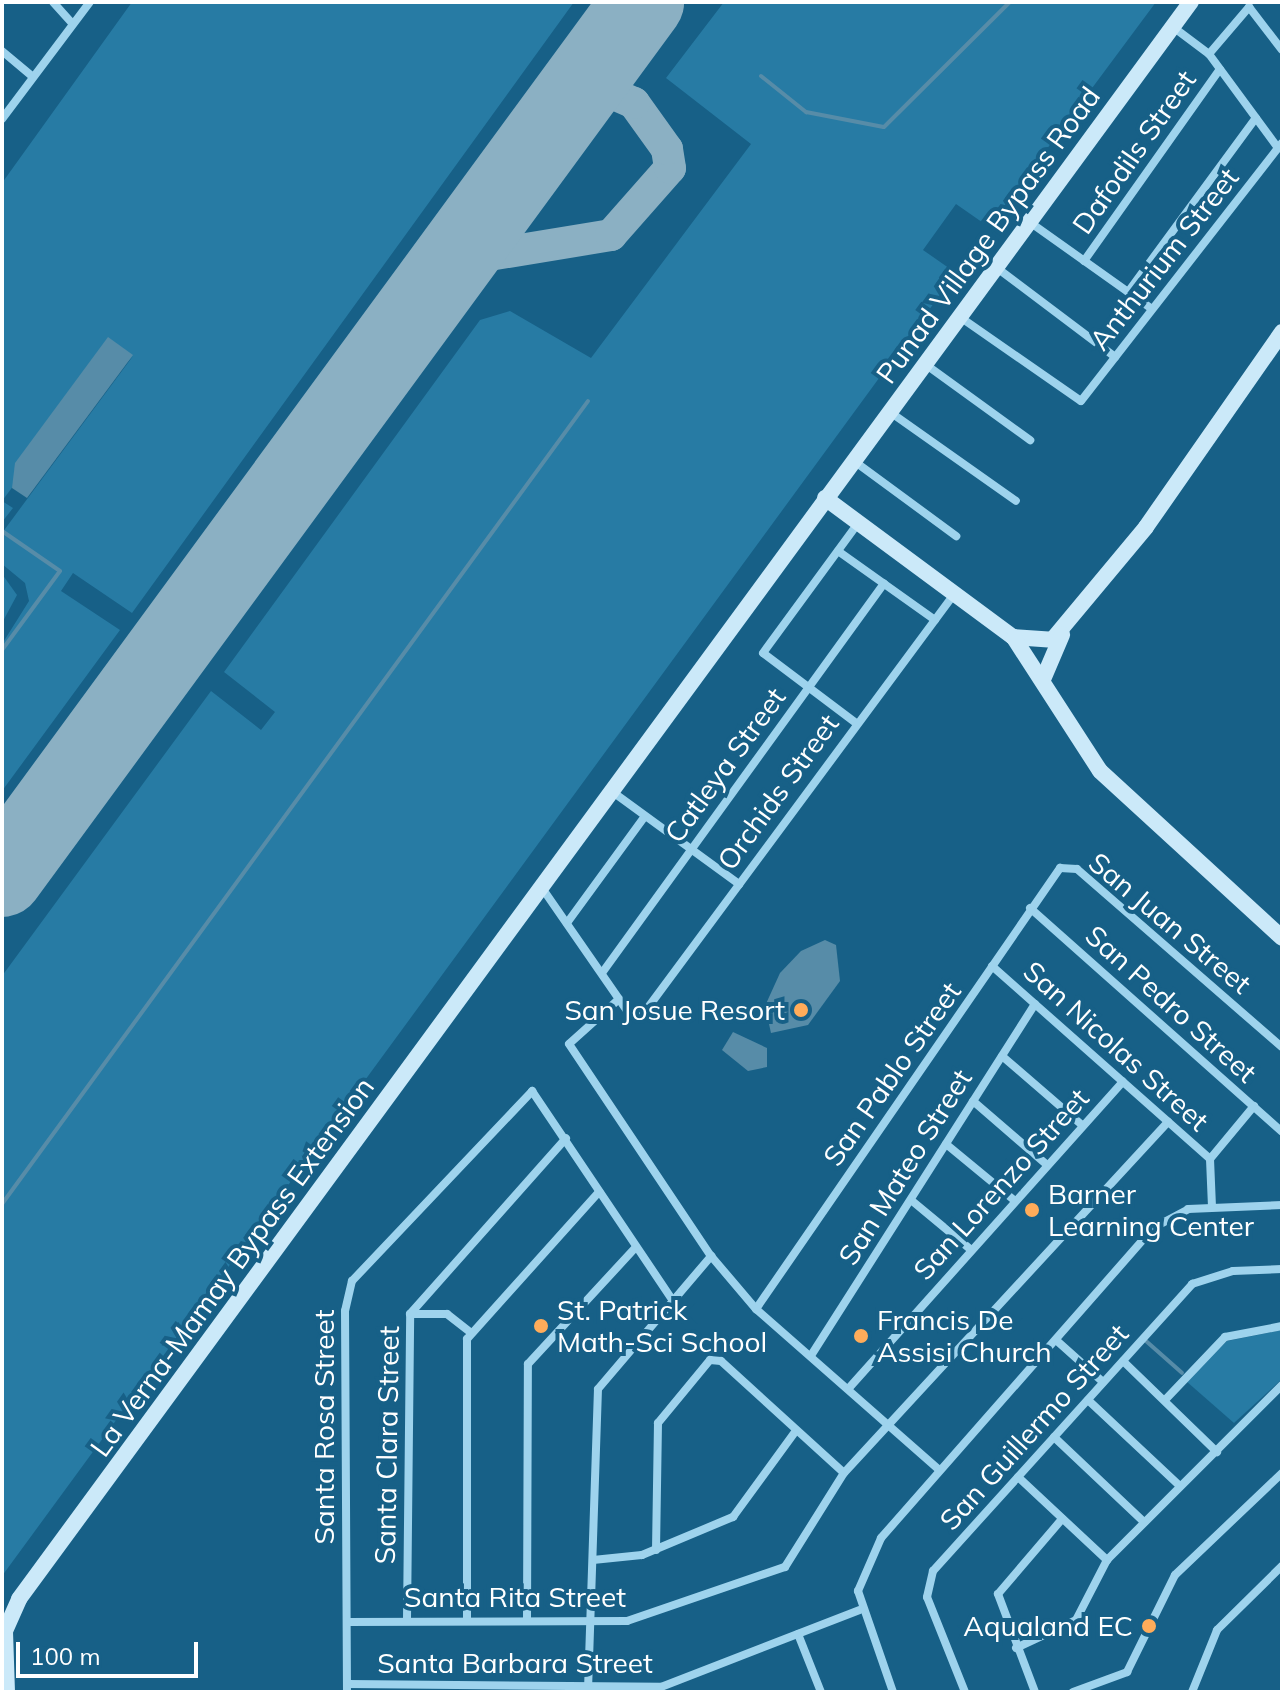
<!DOCTYPE html>
<html>
<head>
<meta charset="utf-8">
<style>
	body { margin:0 }
	#map { position:relative; width:1284px; height:1694px; overflow:hidden; background:#176087; font-family:Mulish,sans-serif }
	div>[style] { position:absolute }
	.green>* { inset:0; background:#277ba4 }
	.water>* { inset:0; background:#578ca8 }
	.stream>* { height:4px; margin:-2px; padding:0 2px; transform-origin:2px; border-radius:2px; background:#578ca8 }
	.taxiway>* { height:32px; margin:-16px; padding:0 16px; transform-origin:16px; border-radius:16px; background:#8bb0c3 }
	.runway>* { height:82px; margin:-41px; padding:0 41px; transform-origin:41px; border-radius:41px; background:#8bb0c3 }
	.street>* { height:8px; margin:-4px; padding:0 4px; transform-origin:4px; border-radius:4px; background:#9ed3ed }
	.secondary>* { height:16px; margin:-8px; padding:0 8px; transform-origin:8px; border-radius:8px; background:#cbe9f9 }
	.dots>* { width:22px; height:22px; translate:-50% -50%; box-sizing:border-box; border:4px solid #176087; border-radius:50% }
	span { translate:-50% -50%; white-space:nowrap; text-align:center; line-height:1.15; -webkit-text-stroke:8px #176087; paint-order:stroke }
	.street-label { font-size:28px; color:#fff }
	.poi-label { font-size:28px; color:#fff }
	.right { translate:-100% -50%; text-align:right }
	.left { translate:0 -50%; text-align:left }
	.frame { position:absolute; inset:0; border:4px solid #fff; pointer-events:none }
	.scale { position:absolute; left:16px; top:1642px; width:182px; height:36px; box-sizing:border-box; border:4px solid #fff; border-top:0; padding-left:10px; font-size:24px; line-height:28px; white-space:nowrap; color:#fff; -webkit-text-stroke:6px #176087; paint-order:stroke }
</style>
</head>
<body>
<div id="map">
	<div class="green">
		<i style="clip-path:polygon(132px 2px,574px 2px,132px 613px,73px 573px,61px 591px,120px 630px,2px 791px,2px 644px,29px 601px,25px 583px,2px 564px,2px 533px,133px 356px,17px 481px,2px 501px,13px 508px,2px 522px,2px 183px)"></i>
		<i style="clip-path:polygon(724px 2px,1156px 2px,989px 227px,956px 204px,923px 250px,956px 273px,2px 1576px,2px 976px,211px 691px,261px 730px,275px 712px,224px 672px,480px 320px,510px 311px,591px 358px,751px 144px,666px 78px)"></i>
		<i style="clip-path:polygon(2px 574px,17px 595px,2px 623px)"></i>
		<i style="clip-path:polygon(1282px 1330px,1282px 1379px,1234px 1423px,1186px 1381px,1227px 1341px)"></i>
	</div>
	<div class="water">
		<i style="clip-path:polygon(108px 337px,133px 355px,27px 498px,12px 488px,15px 463px)"></i>
		<i style="clip-path:polygon(825px 940px,836px 945px,840px 981px,808px 1025px,771px 1033px,765px 1006px,780px 973px,801px 951px)"></i>
		<i style="clip-path:polygon(733px 1032px,767px 1048px,767px 1067px,748px 1071px,722px 1050px)"></i>
	</div>
	<div class="stream">
		<i style="left:761px;top:76px;width:58px;rotate:38.7deg"></i>
		<i style="left:806px;top:112px;width:79px;rotate:10.9deg"></i>
		<i style="left:884px;top:127px;width:177px;rotate:-44.8deg"></i>
		<i style="left:2px;top:531px;width:70px;rotate:34.6deg"></i>
		<i style="left:60px;top:571px;width:98px;rotate:126.3deg"></i>
		<i style="left:2px;top:1204px;width:994px;rotate:-53.88deg"></i>
		<i style="left:1146px;top:1341px;width:48px;rotate:41.6deg"></i>
	</div>
	<div class="taxiway">
		<i style="left:428px;top:295px;width:62px;rotate:-37.8deg"></i>
		<i style="left:477px;top:257px;width:136px;rotate:-9.3deg"></i>
		<i style="left:611px;top:235px;width:89px;rotate:-48.6deg"></i>
		<i style="left:670px;top:168px;width:19px;rotate:-99deg"></i>
		<i style="left:667px;top:149px;width:57px;rotate:-125.7deg"></i>
		<i style="left:634px;top:103px;width:30px;rotate:-156deg"></i>
		<i style="left:607px;top:91px;width:41px;rotate:175.8deg"></i>
		<i style="left:566px;top:94px;width:58px;rotate:141.3deg"></i>
		<i style="left:521px;top:130px;width:68px;rotate:106.3deg"></i>
	</div>
	<div class="runway">
		<i style="left:2px;top:876px;width:1084px;rotate:-53.74deg"></i>
	</div>
	<div class="street">
		<i style="left:53px;top:2px;width:27px;rotate:48deg"></i>
		<i style="left:1173px;top:27px;width:45px;rotate:36.9deg"></i>
		<i style="left:1209px;top:54px;width:117px;rotate:53.7deg"></i>
		<i style="left:2px;top:51px;width:38px;rotate:40deg"></i>
		<i style="left:1209px;top:54px;width:62px;rotate:-49.6deg"></i>
		<i style="left:1249px;top:7px;width:54px;rotate:52.5deg"></i>
		<i style="left:2px;top:119px;width:146px;rotate:-53.1deg"></i>
		<i style="left:1031px;top:223px;width:148px;rotate:35.4deg"></i>
		<i style="left:1084px;top:261px;width:235px;rotate:-54.7deg"></i>
		<i style="left:997px;top:268px;width:148px;rotate:37deg"></i>
		<i style="left:1128px;top:292px;width:216px;rotate:-53.7deg"></i>
		<i style="left:960px;top:317px;width:147px;rotate:34.8deg"></i>
		<i style="left:1081px;top:401px;width:327px;rotate:-52.1deg"></i>
		<i style="left:925px;top:364px;width:130px;rotate:35.9deg"></i>
		<i style="left:890px;top:412px;width:154px;rotate:35.2deg"></i>
		<i style="left:854px;top:461px;width:127px;rotate:36.3deg"></i>
		<i style="left:838px;top:551px;width:119px;rotate:35.4deg"></i>
		<i style="left:856px;top:723px;width:116px;rotate:-143deg"></i>
		<i style="left:763px;top:653px;width:162px;rotate:-53.8deg"></i>
		<i style="left:610px;top:790px;width:160px;rotate:36.1deg"></i>
		<i style="left:540px;top:885px;width:158px;rotate:55.3deg"></i>
		<i style="left:630px;top:1015px;width:11px;rotate:10deg"></i>
		<i style="left:641px;top:1017px;width:528px;rotate:-53.48deg"></i>
		<i style="left:1030px;top:908px;width:337px;rotate:41.6deg"></i>
		<i style="left:567px;top:923px;width:132px;rotate:-53.9deg"></i>
		<i style="left:992px;top:966px;width:291px;rotate:41.5deg"></i>
		<i style="left:1210px;top:1159px;width:47px;rotate:87.6deg"></i>
		<i style="left:602px;top:973px;width:481px;rotate:-54.1deg"></i>
		<i style="left:619px;top:999px;width:67px;rotate:138deg"></i>
		<i style="left:569px;top:1044px;width:255px;rotate:56.2deg"></i>
		<i style="left:711px;top:1256px;width:70px;rotate:49.7deg"></i>
		<i style="left:756px;top:1309px;width:244px;rotate:41.3deg"></i>
		<i style="left:1002px;top:1056px;width:106px;rotate:40.8deg"></i>
		<i style="left:973px;top:1101px;width:96px;rotate:40.8deg"></i>
		<i style="left:946px;top:1144px;width:88px;rotate:39.5deg"></i>
		<i style="left:1210px;top:1159px;width:69px;rotate:-50.3deg"></i>
		<i style="left:911px;top:1200px;width:77px;rotate:39.7deg"></i>
		<i style="left:756px;top:1309px;width:536px;rotate:-55.42deg"></i>
		<i style="left:1060px;top:868px;width:17px;rotate:3deg"></i>
		<i style="left:1077px;top:869px;width:271px;rotate:41deg"></i>
		<i style="left:410px;top:1314px;width:37px"></i>
		<i style="left:447px;top:1314px;width:29px;rotate:38deg"></i>
		<i style="left:1056px;top:1340px;width:63px;rotate:41.8deg"></i>
		<i style="left:812px;top:1354px;width:415px;rotate:-57.5deg"></i>
		<i style="left:1123px;top:1361px;width:131px;rotate:44.1deg"></i>
		<i style="left:849px;top:1388px;width:411px;rotate:-48.2deg"></i>
		<i style="left:1088px;top:1400px;width:126px;rotate:43.1deg"></i>
		<i style="left:1165px;top:1400px;width:87px;rotate:-46.4deg"></i>
		<i style="left:1225px;top:1337px;width:58px;rotate:-10.9deg"></i>
		<i style="left:1054px;top:1437px;width:124px;rotate:43.4deg"></i>
		<i style="left:1018px;top:1477px;width:122px;rotate:43deg"></i>
		<i style="left:656px;top:1550px;width:127px;rotate:-89.1deg"></i>
		<i style="left:658px;top:1423px;width:82px;rotate:-50.5deg"></i>
		<i style="left:710px;top:1360px;width:11px;rotate:5deg"></i>
		<i style="left:721px;top:1361px;width:166px;rotate:42.3deg"></i>
		<i style="left:593px;top:1560px;width:49px;rotate:-5.8deg"></i>
		<i style="left:642px;top:1555px;width:99px;rotate:-22.7deg"></i>
		<i style="left:733px;top:1517px;width:105px;rotate:-53.9deg"></i>
		<i style="left:407px;top:1619px;width:305px;rotate:-89.4deg"></i>
		<i style="left:410px;top:1314px;width:235px;rotate:-48.4deg"></i>
		<i style="left:467px;top:1620px;width:281px;rotate:-90deg"></i>
		<i style="left:467px;top:1339px;width:198px;rotate:-48.1deg"></i>
		<i style="left:527px;top:1621px;width:257px;rotate:-89.8deg"></i>
		<i style="left:528px;top:1364px;width:158px;rotate:-47.3deg"></i>
		<i style="left:347px;top:1622px;width:280px;rotate:-0.2deg"></i>
		<i style="left:627px;top:1621px;width:167px;rotate:-18.9deg"></i>
		<i style="left:785px;top:1567px;width:111px;rotate:-57.9deg"></i>
		<i style="left:844px;top:1473px;width:478px;rotate:-47.3deg"></i>
		<i style="left:798px;top:1634px;width:62px;rotate:68.4deg"></i>
		<i style="left:1016px;top:1648px;width:66px;rotate:-25deg"></i>
		<i style="left:1076px;top:1620px;width:68px;rotate:-62.7deg"></i>
		<i style="left:1107px;top:1560px;width:247px;rotate:-45deg"></i>
		<i style="left:348px;top:1684px;width:313px;rotate:0.5deg"></i>
		<i style="left:661px;top:1687px;width:213px;rotate:-21.2deg"></i>
		<i style="left:588px;top:1690px;width:301px;rotate:-88.1deg"></i>
		<i style="left:598px;top:1389px;width:175px;rotate:-49.6deg"></i>
		<i style="left:347px;top:1692px;width:381px;rotate:-90.3deg"></i>
		<i style="left:345px;top:1311px;width:31px;rotate:-77deg"></i>
		<i style="left:352px;top:1281px;width:262px;rotate:-46.5deg"></i>
		<i style="left:532px;top:1091px;width:249px;rotate:56.1deg"></i>
		<i style="left:893px;top:1692px;width:107px;rotate:-109.1deg"></i>
		<i style="left:858px;top:1591px;width:58px;rotate:-66.5deg"></i>
		<i style="left:881px;top:1538px;width:412px;rotate:-48.7deg"></i>
		<i style="left:1153px;top:1228px;width:40px;rotate:-28deg"></i>
		<i style="left:1188px;top:1209px;width:94px;rotate:-2.4deg"></i>
		<i style="left:965px;top:1692px;width:102px;rotate:-111.8deg"></i>
		<i style="left:927px;top:1597px;width:27px;rotate:-77deg"></i>
		<i style="left:933px;top:1571px;width:387px;rotate:-47.9deg"></i>
		<i style="left:1192px;top:1284px;width:43px;rotate:-17.6deg"></i>
		<i style="left:1233px;top:1271px;width:49px;rotate:-2.3deg"></i>
		<i style="left:1035px;top:1692px;width:105px;rotate:-110.7deg"></i>
		<i style="left:998px;top:1594px;width:99px;rotate:-49.5deg"></i>
		<i style="left:1073px;top:1692px;width:58px;rotate:-20.3deg"></i>
		<i style="left:1127px;top:1672px;width:108px;rotate:-63.7deg"></i>
		<i style="left:1175px;top:1575px;width:148px;rotate:-43.6deg"></i>
		<i style="left:1192px;top:1692px;width:67px;rotate:-68deg"></i>
		<i style="left:1217px;top:1630px;width:91px;rotate:-44.6deg"></i>
	</div>
	<div class="secondary">
		<i style="left:825px;top:498px;width:234px;rotate:36.5deg"></i>
		<i style="left:1013px;top:637px;width:39px;rotate:4deg"></i>
		<i style="left:1052px;top:640px;width:147px;rotate:-50.2deg"></i>
		<i style="left:1146px;top:527px;width:238px;rotate:-55.1deg"></i>
		<i style="left:1014px;top:638px;width:158px;rotate:57.1deg"></i>
		<i style="left:1100px;top:771px;width:247px;rotate:42.5deg"></i>
		<i style="left:1044px;top:677px;width:46px;rotate:-66.8deg"></i>
		<i style="left:7px;top:1692px;width:61px;rotate:-91.9deg"></i>
		<i style="left:5px;top:1631px;width:35px;rotate:-66deg"></i>
		<i style="left:19px;top:1599px;width:1981px;rotate:-53.73deg"></i>
	</div>
	<div class="dots">
		<i style="left:801px;top:1010px;background:#ffac5a"></i>
		<i style="left:1032px;top:1210px;background:#ffac5a"></i>
		<i style="left:541px;top:1326px;background:#ffac5a"></i>
		<i style="left:861px;top:1336px;background:#ffac5a"></i>
		<i style="left:1149px;top:1626px;background:#ffac5a"></i>
	</div>
	<div class="street-label">
		<span style="left:1134px;top:152px;rotate:-55deg">Dafodils Street</span>
		<span style="left:988px;top:235px;rotate:-54deg">Punad Village Bypass Road</span>
		<span style="left:1164px;top:259px;rotate:-52deg">Anthurium Street</span>
		<span style="left:725px;top:765px;rotate:-54deg">Catleya Street</span>
		<span style="left:778px;top:792px;rotate:-54deg">Orchids Street</span>
		<span style="left:1170px;top:923px;rotate:40deg">San Juan Street</span>
		<span style="left:1171px;top:1004px;rotate:42deg">San Pedro Street</span>
		<span style="left:1116px;top:1046px;rotate:42deg">San Nicolas Street</span>
		<span style="left:892px;top:1074px;rotate:-55deg">San Pablo Street</span>
		<span style="left:905px;top:1167px;rotate:-58deg">San Mateo Street</span>
		<span style="left:1001px;top:1184px;rotate:-48deg">San Lorenzo Street</span>
		<span style="left:232px;top:1267px;rotate:-54deg">La Verna-Mamay Bypass Extension</span>
		<span style="left:324px;top:1427px;rotate:-90deg">Santa Rosa Street</span>
		<span style="left:1034px;top:1427px;rotate:-48deg">San Guillermo Street</span>
		<span style="left:387px;top:1445px;rotate:-89deg">Santa Clara Street</span>
		<span style="left:515px;top:1597px">Santa Rita Street</span>
		<span style="left:515px;top:1663px">Santa Barbara Street</span>
	</div>
	<div class="poi-label">
		<span class="right" style="left:785px;top:1010px">San Josue Resort</span>
		<span class="left" style="left:1048px;top:1210px">Barner<br>Learning Center</span>
		<span class="left" style="left:557px;top:1326px">St. Patrick<br>Math-Sci School</span>
		<span class="left" style="left:877px;top:1336px">Francis De<br>Assisi Church</span>
		<span class="right" style="left:1133px;top:1626px">Aqualand EC</span>
	</div>
	<div class="frame"></div>
	<div class="scale">100 m</div>
</div>
</body>
</html>
